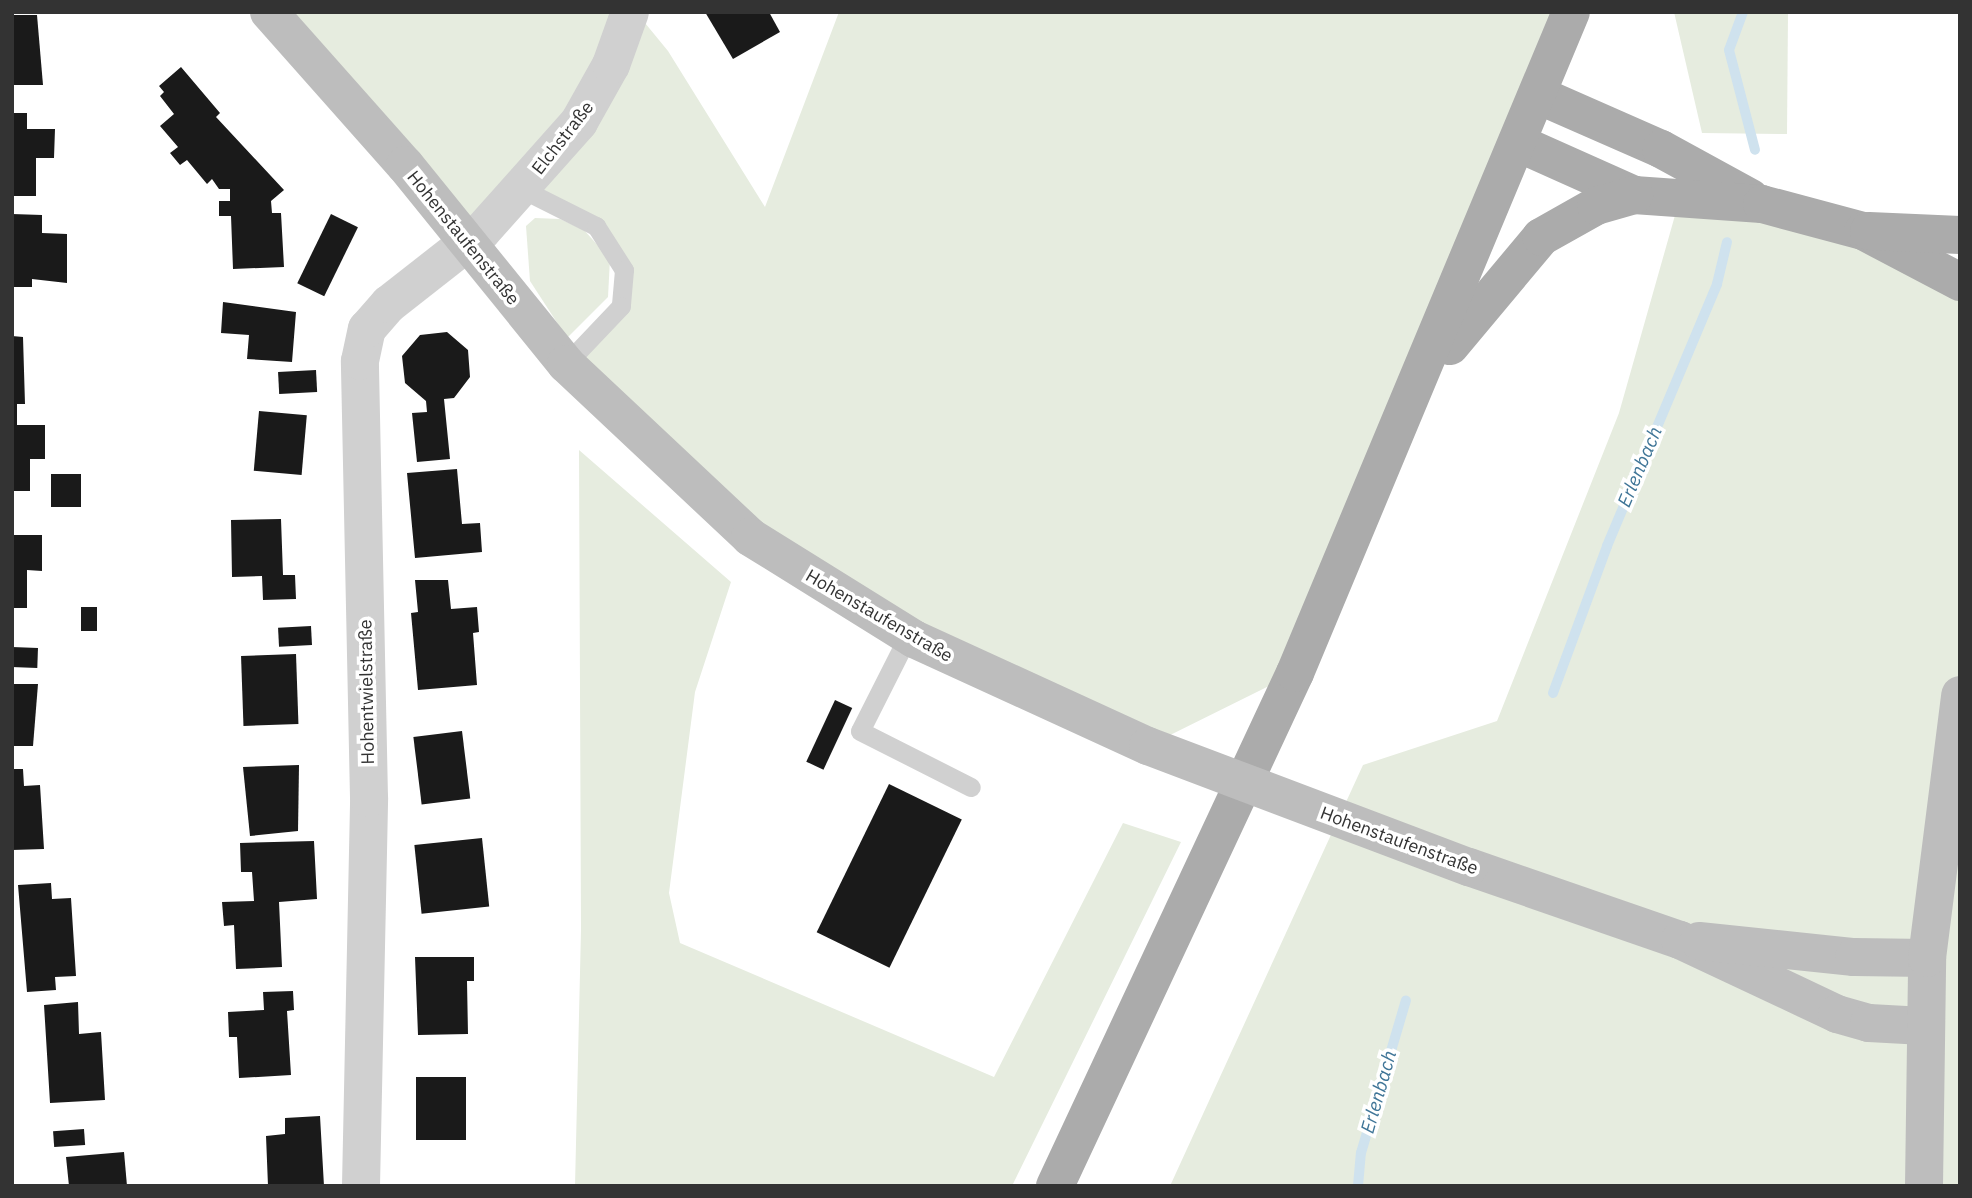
<!DOCTYPE html>
<html>
<head>
<meta charset="utf-8">
<style>
	body { margin:0 }
	#map { position:relative; width:1972px; height:1198px; overflow:hidden; background:#fff; font-family:"IBM Plex Sans",sans-serif }
	div>[style] { position:absolute }
	.green>* { inset:0; background:#e6ecdf }
	.stream>* { height:10px; margin:-5px; padding:0 5px; transform-origin:5px; border-radius:5px; background:#cfe2ee }
	.building>* { inset:0; background:#1a1a1a; transform-origin:0 0 }
	.lane>* { height:19px; margin:-9.5px; padding:0 9.5px; transform-origin:9.5px; border-radius:9.5px; background:#d0d0d0 }
	.street>* { height:38px; margin:-19px; padding:0 19px; transform-origin:19px; border-radius:19px; background:#d0d0d0 }
	.secondary>* { height:38px; margin:-19px; padding:0 19px; transform-origin:19px; border-radius:19px; background:#bdbdbd }
	.primary>* { height:38px; margin:-19px; padding:0 19px; transform-origin:19px; border-radius:19px; background:#ababab }
	.secondary-bridge>* { height:38px; margin:-19px; padding:0 19px; transform-origin:19px; border-radius:19px; background:#bdbdbd }
	span { translate:-50% -50%; white-space:nowrap; text-align:center; line-height:1.15; -webkit-text-stroke:7px #fff; paint-order:stroke }
	.street-label { font-size:18px; color:#333 }
	.water-label { font-size:19px; color:#3f7597; font-style:italic }
	.frame { position:absolute; inset:0; border:14px solid #333; pointer-events:none }
</style>
</head>
<body>
<div id="map">
	<div class="green">
		<i style="clip-path:polygon(269px 12px,636px 12px,668px 51px,765px 207px,839px 12px,1571px 12px,1295px 673px,1148px 746px,858px 607px,566px 364px,621px 306px,612px 245px,522px 189px,482px 231px)"></i>
		<i style="clip-path:polygon(1674px 12px,1788px 12px,1787px 134px,1702px 133px)"></i>
		<i style="clip-path:polygon(1685px 180px,1960px 282px,1960px 1186px,1170px 1186px,1363px 765px,1497px 721px,1619px 413px)"></i>
		<i style="clip-path:polygon(535px 218px,560px 219px,584px 230px,610px 259px,608px 297px,567px 338px,530px 281px,526px 226px)"></i>
		<i style="clip-path:polygon(579px 450px,731px 582px,695px 692px,669px 893px,680px 943px,994px 1077px,1123px 823px,1181px 842px,1012px 1186px,575px 1186px,581px 930px)"></i>
	</div>
	<div class="stream">
		<i style="left:1743px;top:12px;width:40px;rotate:110.2deg"></i>
		<i style="left:1729px;top:50px;width:103px;rotate:75.4deg"></i>
		<i style="left:1553px;top:693px;width:157px;rotate:-69.8deg"></i>
		<i style="left:1607px;top:546px;width:284px;rotate:-67.2deg"></i>
		<i style="left:1717px;top:284px;width:43px;rotate:-76.6deg"></i>
		<i style="left:1358px;top:1186px;width:33px;rotate:-85deg"></i>
		<i style="left:1361px;top:1153px;width:159px;rotate:-73.6deg"></i>
	</div>
	<div class="building">
		<i style="clip-path:polygon(705px 12px,769px 12px,780px 32px,733px 59px)"></i>
		<i style="clip-path:polygon(12px 15px,37px 15px,43px 85px,12px 85px)"></i>
		<i style="clip-path:polygon(181px 67px,220px 113px,216px 117px,284px 190px,271px 201px,272px 213px,281px 213px,284px 267px,233px 269px,231px 216px,219px 216px,219px 201px,230px 201px,230px 189px,219px 189px,212px 179px,207px 184px,187px 160px,180px 165px,170px 153px,178px 147px,160px 126px,174px 114px,160px 96px,164px 92px,159px 86px)"></i>
		<i style="clip-path:polygon(12px 113px,27px 113px,27px 129px,55px 129px,54px 158px,36px 158px,36px 196px,12px 196px)"></i>
		<i style="clip-path:polygon(12px 214px,42px 215px,42px 233px,67px 234px,67px 283px,32px 279px,32px 287px,14px 287px)"></i>
		<i style="left:331px;top:214px;width:30px;height:77px;rotate:26deg"></i>
		<i style="clip-path:polygon(223px 302px,296px 312px,292px 362px,247px 359px,249px 335px,221px 333px)"></i>
		<i style="clip-path:polygon(447px 332px,468px 350px,470px 377px,454px 398px,444px 399px,450px 459px,417px 462px,412px 413px,427px 412px,426px 401px,405px 383px,402px 356px,420px 335px)"></i>
		<i style="clip-path:polygon(12px 336px,23px 337px,25px 404px,17px 404px,17px 425px,45px 425px,45px 459px,30px 459px,30px 491px,12px 491px)"></i>
		<i style="left:316px;top:370px;width:22px;height:38px;rotate:87deg"></i>
		<i style="left:259px;top:411px;width:48px;height:60px;rotate:5deg"></i>
		<i style="clip-path:polygon(457px 469px,462px 524px,480px 523px,482px 552px,415px 558px,407px 473px)"></i>
		<i style="left:51px;top:474px;width:30px;height:33px"></i>
		<i style="clip-path:polygon(281px 519px,283px 575px,295px 575px,296px 599px,263px 600px,262px 576px,232px 577px,231px 520px)"></i>
		<i style="clip-path:polygon(12px 535px,42px 535px,42px 571px,27px 570px,27px 608px,12px 608px)"></i>
		<i style="clip-path:polygon(415px 580px,448px 580px,451px 609px,477px 607px,479px 632px,473px 633px,477px 685px,418px 690px,411px 613px,418px 612px)"></i>
		<i style="left:81px;top:607px;width:16px;height:24px"></i>
		<i style="left:311px;top:626px;width:19px;height:33px;rotate:87deg"></i>
		<i style="left:12px;top:647px;width:26px;height:20px;rotate:2deg"></i>
		<i style="left:296px;top:654px;width:70px;height:55px;rotate:88deg"></i>
		<i style="clip-path:polygon(12px 684px,38px 684px,33px 746px,12px 746px)"></i>
		<i style="left:835px;top:700px;width:19px;height:68px;rotate:25deg"></i>
		<i style="left:462px;top:731px;width:68px;height:49px;rotate:83deg"></i>
		<i style="clip-path:polygon(299px 765px,298px 831px,250px 836px,243px 767px)"></i>
		<i style="clip-path:polygon(12px 769px,23px 769px,24px 786px,40px 785px,44px 849px,12px 850px)"></i>
		<i style="left:889px;top:784px;width:81px;height:165px;rotate:26deg"></i>
		<i style="left:482px;top:838px;width:69px;height:68px;rotate:84deg"></i>
		<i style="clip-path:polygon(314px 841px,317px 899px,279px 902px,282px 967px,236px 969px,234px 925px,224px 926px,222px 902px,254px 901px,252px 872px,241px 872px,240px 843px)"></i>
		<i style="clip-path:polygon(51px 883px,52px 899px,71px 898px,76px 976px,55px 977px,56px 990px,27px 992px,18px 885px)"></i>
		<i style="clip-path:polygon(415px 957px,474px 957px,474px 981px,467px 981px,468px 1034px,418px 1035px)"></i>
		<i style="clip-path:polygon(293px 991px,294px 1010px,287px 1011px,291px 1075px,239px 1078px,237px 1037px,229px 1037px,228px 1012px,264px 1010px,263px 992px)"></i>
		<i style="clip-path:polygon(78px 1002px,79px 1034px,101px 1032px,105px 1100px,50px 1103px,44px 1005px)"></i>
		<i style="left:466px;top:1077px;width:63px;height:50px;rotate:90deg"></i>
		<i style="clip-path:polygon(320px 1116px,324px 1186px,268px 1186px,266px 1136px,285px 1134px,285px 1118px)"></i>
		<i style="left:84px;top:1129px;width:16px;height:31px;rotate:86deg"></i>
		<i style="clip-path:polygon(124px 1152px,127px 1186px,69px 1186px,66px 1157px)"></i>
	</div>
	<div class="lane">
		<i style="left:522px;top:189px;width:83px;rotate:26.6deg"></i>
		<i style="left:596px;top:226px;width:52px;rotate:57.5deg"></i>
		<i style="left:624px;top:270px;width:36px;rotate:95deg"></i>
		<i style="left:621px;top:306px;width:80px;rotate:133.5deg"></i>
		<i style="left:908px;top:636px;width:106px;rotate:116.8deg"></i>
		<i style="left:860px;top:731px;width:124px;rotate:26.8deg"></i>
	</div>
	<div class="street">
		<i style="left:361px;top:1186px;width:388px;rotate:-88.8deg"></i>
		<i style="left:369px;top:798px;width:437px;rotate:-91.2deg"></i>
		<i style="left:360px;top:361px;width:33px;rotate:-78deg"></i>
		<i style="left:367px;top:329px;width:33px;rotate:-49deg"></i>
		<i style="left:389px;top:304px;width:118px;rotate:-38.1deg"></i>
		<i style="left:482px;top:231px;width:146px;rotate:-48.3deg"></i>
		<i style="left:579px;top:122px;width:65px;rotate:-60.7deg"></i>
		<i style="left:611px;top:65px;width:56px;rotate:-70.3deg"></i>
	</div>
	<div class="secondary">
		<i style="left:269px;top:12px;width:205px;rotate:48.4deg"></i>
		<i style="left:405px;top:165px;width:256px;rotate:51deg"></i>
		<i style="left:566px;top:364px;width:253px;rotate:43.2deg"></i>
		<i style="left:750px;top:537px;width:193px;rotate:31.9deg"></i>
		<i style="left:914px;top:639px;width:257px;rotate:24.6deg"></i>
		<i style="left:1469px;top:867px;width:223px;rotate:19.1deg"></i>
		<i style="left:1680px;top:940px;width:174px;rotate:25.2deg"></i>
		<i style="left:1837px;top:1014px;width:33px;rotate:16deg"></i>
		<i style="left:1869px;top:1023px;width:55px;rotate:3.1deg"></i>
		<i style="left:1699px;top:941px;width:156px;rotate:5.9deg"></i>
		<i style="left:1854px;top:957px;width:73px;rotate:0.8deg"></i>
		<i style="left:1924px;top:1186px;width:228px;rotate:-89.2deg"></i>
		<i style="left:1927px;top:958px;width:265px;rotate:-82.8deg"></i>
	</div>
	<div class="primary">
		<i style="left:1538px;top:95px;width:134px;rotate:23.7deg"></i>
		<i style="left:1661px;top:149px;width:102px;rotate:28.6deg"></i>
		<i style="left:1518px;top:143px;width:127px;rotate:24.1deg"></i>
		<i style="left:1634px;top:195px;width:128px;rotate:4deg"></i>
		<i style="left:1762px;top:204px;width:105px;rotate:15deg"></i>
		<i style="left:1863px;top:231px;width:110px;rotate:27.7deg"></i>
		<i style="left:1869px;top:231px;width:91px;rotate:2.5deg"></i>
		<i style="left:1450px;top:346px;width:142px;rotate:-50.1deg"></i>
		<i style="left:1541px;top:237px;width:63px;rotate:-29.4deg"></i>
		<i style="left:1596px;top:206px;width:40px;rotate:-16deg"></i>
		<i style="left:1055px;top:1186px;width:566px;rotate:-64.93deg"></i>
		<i style="left:1295px;top:673px;width:716px;rotate:-67.34deg"></i>
	</div>
	<div class="secondary-bridge">
		<i style="left:1148px;top:746px;width:343px;rotate:20.7deg"></i>
	</div>
	<div class="street-label">
		<span style="left:563px;top:138px;rotate:-52deg">Elchstraße</span>
		<span style="left:463px;top:238px;rotate:51deg">Hohenstaufenstraße</span>
		<span style="left:879px;top:616px;rotate:30deg">Hohenstaufenstraße</span>
		<span style="left:367px;top:692px;rotate:-91deg">Hohentwielstraße</span>
		<span style="left:1399px;top:841px;rotate:20deg">Hohenstaufenstraße</span>
	</div>
	<div class="water-label">
		<span style="left:1640px;top:467px;rotate:-67deg">Erlenbach</span>
		<span style="left:1379px;top:1092px;rotate:-74deg">Erlenbach</span>
	</div>
	<div class="frame"></div>
</div>
</body>
</html>
